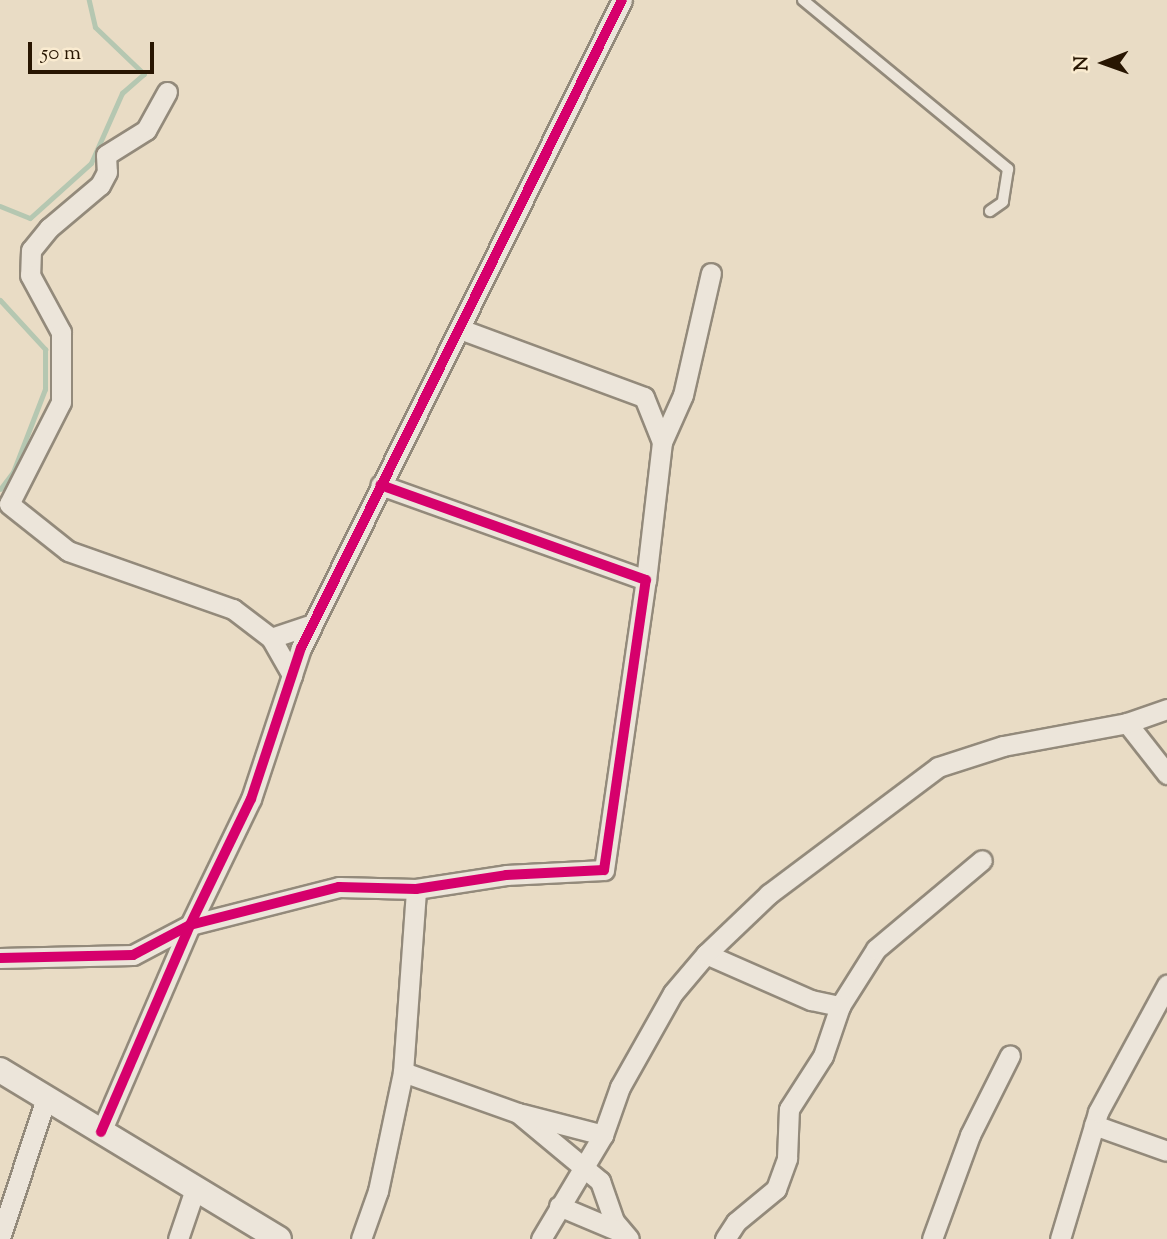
<!DOCTYPE html>
<html>
<head>
<meta charset="utf-8">
<style>
	body { margin:0 }
	#map { position:relative; width:1167px; height:1239px; overflow:hidden; background:#e9dcc5; font-family:"Sorts Mill Goudy",serif }
	div>[style] { position:absolute }
	.stream>* { height:5px; margin:-2.5px; padding:0 2.5px; transform-origin:2.5px; border-radius:2.5px; background:#b5c7b1 }
	.roads { filter:drop-shadow(2px 0 #938a7b) drop-shadow(-2px 0 #938a7b) drop-shadow(0 2px #938a7b) drop-shadow(0 -2px #938a7b) }
	.service>* { height:10px; margin:-5px; padding:0 5px; transform-origin:5px; border-radius:5px; background:#ece5da }
	.minor>* { height:19px; margin:-9.5px; padding:0 9.5px; transform-origin:9.5px; border-radius:9.5px; background:#ece5da }
	.tertiary>* { height:24px; margin:-12px; padding:0 12px; transform-origin:12px; border-radius:12px; background:#ece5da }
	.cycleway>* { height:10px; margin:-5px; padding:0 5px; transform-origin:5px; border-radius:5px; background:#d6006c }
	span { translate:-50% -50%; white-space:nowrap; text-align:center; line-height:1.15; -webkit-text-stroke:7px #faebd0; paint-order:stroke }
	.north { position:absolute; left:1069px; top:28px; width:70px; height:70px; -webkit-text-stroke:5px #faebd0; paint-order:stroke; rotate:269deg; font-size:19px; font-weight:700; line-height:28px; text-align:center; color:#281602 }
	.north::after { content:''; display:block; margin:auto; width:24px; height:32px; background:#281602; clip-path:polygon(50% 0,100% 100%,50% 72%,0 100%) }
	.scale { position:absolute; left:28px; top:42px; width:126px; height:32px; box-sizing:border-box; border:4px solid #281602; border-top:0; padding-left:9px; font-size:21px; line-height:24px; white-space:nowrap; color:#281602; -webkit-text-stroke:5px #faebd0; paint-order:stroke }
</style>
</head>
<body>
<div id="map">
	<div class="stream">
		<i style="left:0;top:206px;width:32px;rotate:22deg"></i>
		<i style="left:30px;top:218px;width:82px;rotate:-42deg"></i>
		<i style="left:91px;top:163px;width:77px;rotate:-66.1deg"></i>
		<i style="left:122px;top:93px;width:29px;rotate:-41deg"></i>
		<i style="left:144px;top:74px;width:68px;rotate:-136.2deg"></i>
		<i style="left:95px;top:27px;width:28px;rotate:-103deg"></i>
		<i style="left:0;top:300px;width:67px;rotate:47.4deg"></i>
		<i style="left:45px;top:349px;width:40px;rotate:90deg"></i>
		<i style="left:45px;top:389px;width:89px;rotate:111.1deg"></i>
		<i style="left:13px;top:472px;width:21px;rotate:127deg"></i>
	</div>
	<div class="roads">
		<div class="service">
			<i style="left:803px;top:0;width:266px;rotate:39.5deg"></i>
			<i style="left:1008px;top:169px;width:33px;rotate:99deg"></i>
			<i style="left:1003px;top:202px;width:16px;rotate:145deg"></i>
		</div>
		<div class="minor">
			<i style="left:167px;top:92px;width:43px;rotate:118.9deg"></i>
			<i style="left:146px;top:130px;width:47px;rotate:148deg"></i>
			<i style="left:106px;top:155px;width:17px;rotate:87deg"></i>
			<i style="left:107px;top:172px;width:15px;rotate:118deg"></i>
			<i style="left:100px;top:185px;width:67px;rotate:139.9deg"></i>
			<i style="left:49px;top:228px;width:28px;rotate:129deg"></i>
			<i style="left:31px;top:250px;width:25px;rotate:92deg"></i>
			<i style="left:30px;top:275px;width:65px;rotate:61.5deg"></i>
			<i style="left:61px;top:332px;width:70px;rotate:90deg"></i>
			<i style="left:61px;top:402px;width:114px;rotate:117deg"></i>
			<i style="left:9px;top:504px;width:75px;rotate:38.5deg"></i>
			<i style="left:68px;top:551px;width:175px;rotate:19.4deg"></i>
			<i style="left:233px;top:609px;width:48px;rotate:37.3deg"></i>
			<i style="left:271px;top:638px;width:43px;rotate:60.4deg"></i>
			<i style="left:460px;top:329px;width:196px;rotate:20.3deg"></i>
			<i style="left:644px;top:397px;width:48px;rotate:68.2deg"></i>
			<i style="left:662px;top:442px;width:139px;rotate:96.6deg"></i>
			<i style="left:662px;top:442px;width:51px;rotate:-65.9deg"></i>
			<i style="left:683px;top:395px;width:125px;rotate:-77.1deg"></i>
			<i style="left:271px;top:638px;width:44px;rotate:-18.4deg"></i>
			<i style="left:1127px;top:723px;width:65px;rotate:51.9deg"></i>
			<i style="left:706px;top:954px;width:115px;rotate:23.7deg"></i>
			<i style="left:811px;top:1000px;width:30px;rotate:12deg"></i>
			<i style="left:840px;top:1006px;width:67px;rotate:-57.7deg"></i>
			<i style="left:876px;top:949px;width:138px;rotate:-40deg"></i>
			<i style="left:0;top:958px;width:133px;rotate:-1.3deg"></i>
			<i style="left:133px;top:955px;width:64px;rotate:-27.8deg"></i>
			<i style="left:190px;top:925px;width:154px;rotate:-14.3deg"></i>
			<i style="left:339px;top:887px;width:77px;rotate:1.5deg"></i>
			<i style="left:416px;top:889px;width:91px;rotate:-8.8deg"></i>
			<i style="left:506px;top:875px;width:98px;rotate:-2.9deg"></i>
			<i style="left:604px;top:870px;width:293px;rotate:-81.8deg"></i>
			<i style="left:646px;top:580px;width:282px;rotate:-160.3deg"></i>
			<i style="left:403px;top:1072px;width:122px;rotate:19.6deg"></i>
			<i style="left:518px;top:1113px;width:107px;rotate:39.7deg"></i>
			<i style="left:600px;top:1181px;width:42px;rotate:70.7deg"></i>
			<i style="left:614px;top:1221px;width:23px;rotate:50deg"></i>
			<i style="left:522px;top:1114px;width:84px;rotate:14.5deg"></i>
			<i style="left:1094px;top:1125px;width:77px;rotate:19.6deg"></i>
			<i style="left:101px;top:1132px;width:225px;rotate:-66.7deg"></i>
			<i style="left:190px;top:925px;width:140px;rotate:-64.2deg"></i>
			<i style="left:251px;top:799px;width:159px;rotate:-71.7deg"></i>
			<i style="left:301px;top:648px;width:723px;rotate:-63.65deg"></i>
			<i style="left:559px;top:1206px;width:69px;rotate:22.9deg"></i>
			<i style="left:0;top:1238px;width:147px;rotate:-71.8deg"></i>
			<i style="left:178px;top:1239px;width:53px;rotate:-71.2deg"></i>
			<i style="left:361px;top:1239px;width:51px;rotate:-70.5deg"></i>
			<i style="left:378px;top:1191px;width:122px;rotate:-78.1deg"></i>
			<i style="left:403px;top:1072px;width:183px;rotate:-85.9deg"></i>
			<i style="left:541px;top:1239px;width:121px;rotate:-59.2deg"></i>
			<i style="left:603px;top:1135px;width:51px;rotate:-70.5deg"></i>
			<i style="left:620px;top:1087px;width:108px;rotate:-60.6deg"></i>
			<i style="left:673px;top:993px;width:51px;rotate:-49.8deg"></i>
			<i style="left:706px;top:954px;width:87px;rotate:-43.6deg"></i>
			<i style="left:769px;top:894px;width:211px;rotate:-36.9deg"></i>
			<i style="left:938px;top:767px;width:68px;rotate:-17.9deg"></i>
			<i style="left:1003px;top:746px;width:126px;rotate:-10.5deg"></i>
			<i style="left:1127px;top:723px;width:42px;rotate:-19.3deg"></i>
			<i style="left:725px;top:1239px;width:20px;rotate:-57deg"></i>
			<i style="left:736px;top:1222px;width:52px;rotate:-39.5deg"></i>
			<i style="left:776px;top:1189px;width:33px;rotate:-70deg"></i>
			<i style="left:787px;top:1158px;width:49px;rotate:-87.7deg"></i>
			<i style="left:789px;top:1109px;width:63px;rotate:-57.3deg"></i>
			<i style="left:823px;top:1056px;width:53px;rotate:-71.2deg"></i>
			<i style="left:932px;top:1239px;width:111px;rotate:-69.9deg"></i>
			<i style="left:970px;top:1135px;width:89px;rotate:-63.4deg"></i>
			<i style="left:1060px;top:1239px;width:133px;rotate:-73.3deg"></i>
			<i style="left:1098px;top:1112px;width:145px;rotate:-61.5deg"></i>
		</div>
		<div class="tertiary">
			<i style="left:0;top:1070px;width:326px;rotate:31.2deg"></i>
		</div>
	</div>
	<div class="cycleway">
		<i style="left:0;top:958px;width:133px;rotate:-1.3deg"></i>
		<i style="left:133px;top:955px;width:64px;rotate:-27.8deg"></i>
		<i style="left:190px;top:925px;width:154px;rotate:-14.3deg"></i>
		<i style="left:339px;top:887px;width:77px;rotate:1.5deg"></i>
		<i style="left:416px;top:889px;width:91px;rotate:-8.8deg"></i>
		<i style="left:506px;top:875px;width:98px;rotate:-2.9deg"></i>
		<i style="left:604px;top:870px;width:293px;rotate:-81.8deg"></i>
		<i style="left:646px;top:580px;width:282px;rotate:-160.3deg"></i>
		<i style="left:101px;top:1132px;width:225px;rotate:-66.7deg"></i>
		<i style="left:190px;top:925px;width:140px;rotate:-64.2deg"></i>
		<i style="left:251px;top:799px;width:159px;rotate:-71.7deg"></i>
		<i style="left:301px;top:648px;width:723px;rotate:-63.65deg"></i>
	</div>
	<div class="north">N</div>
	<div class="scale">50 m</div>
</div>
</body>
</html>
